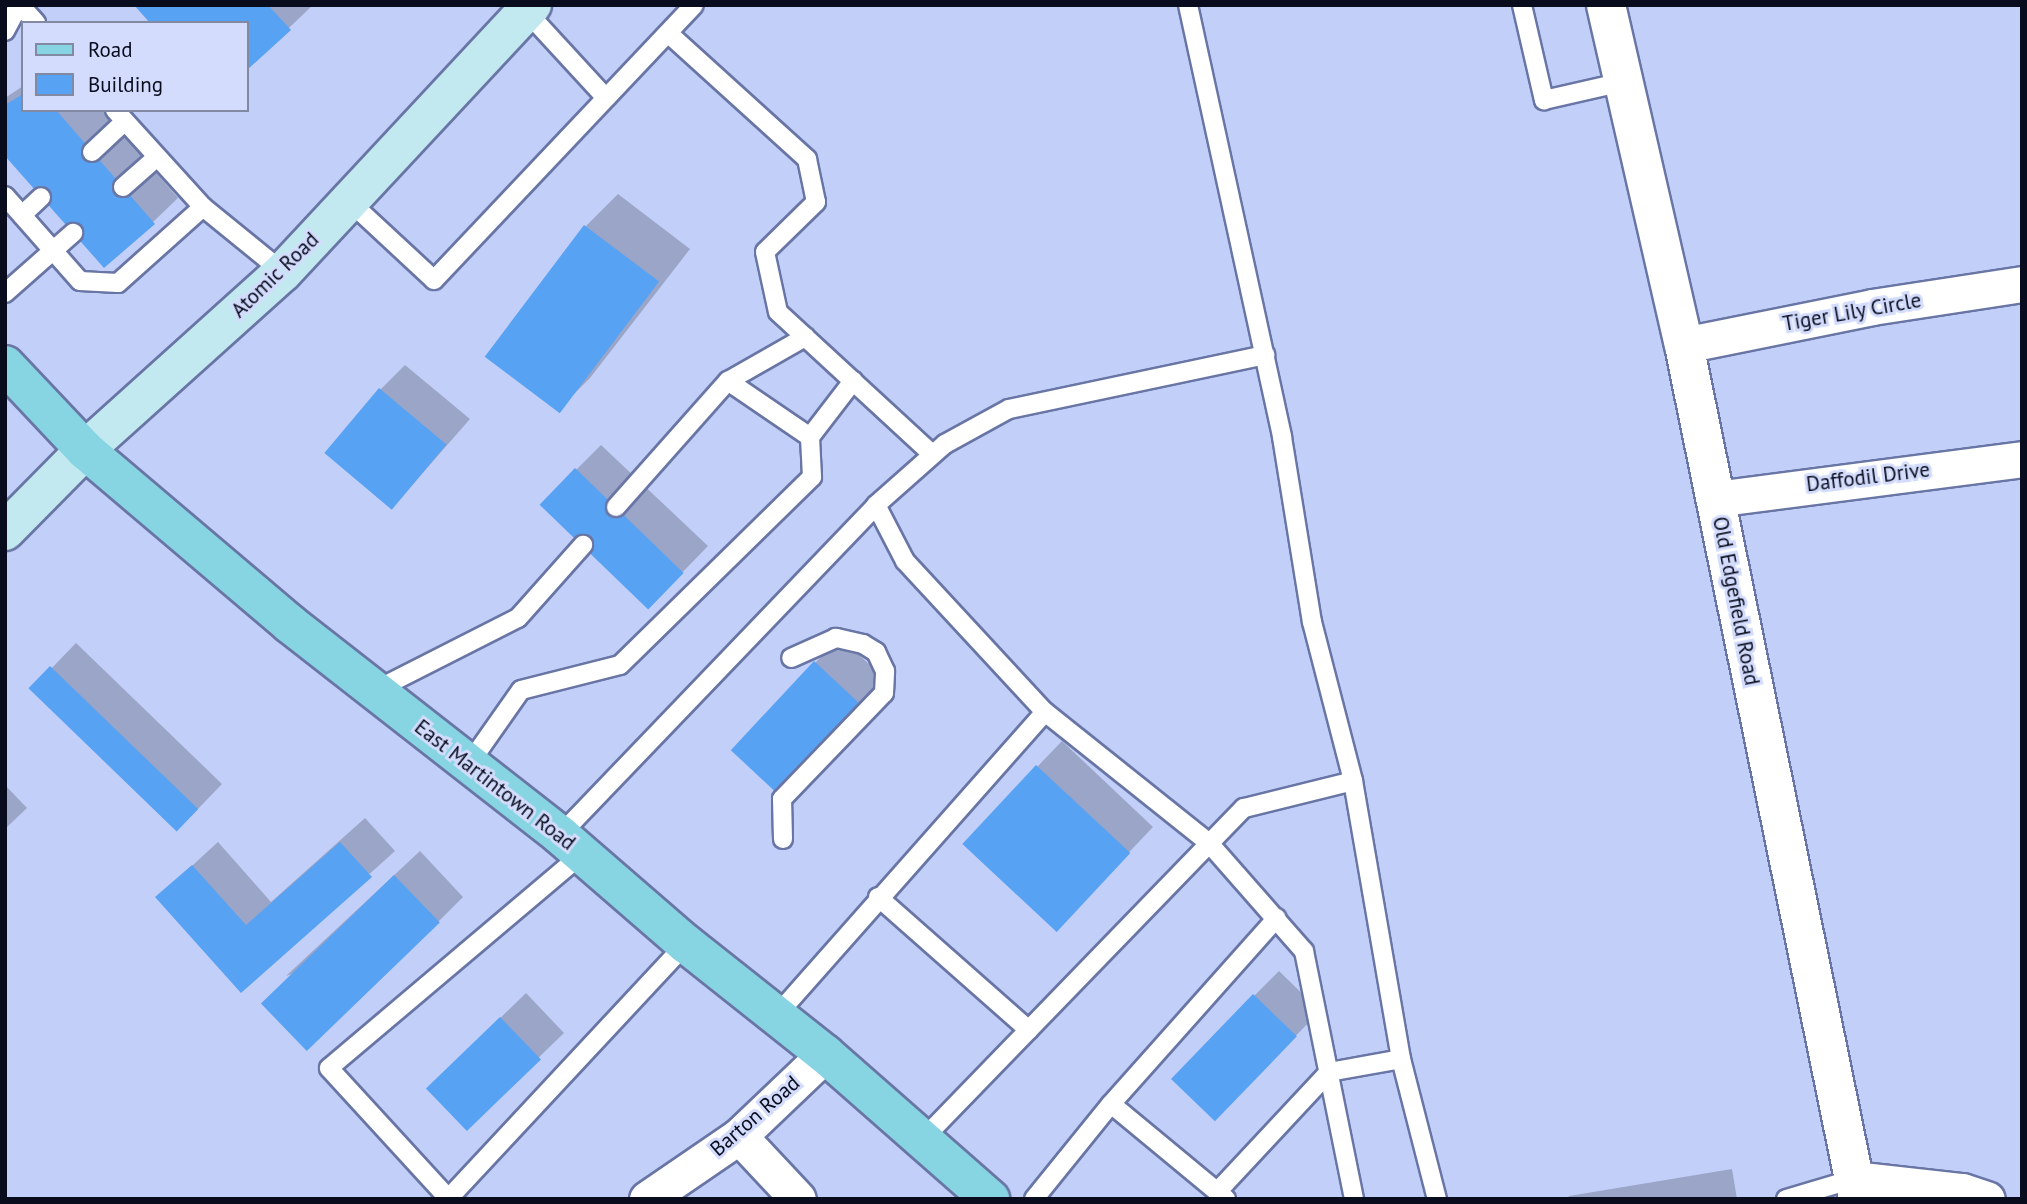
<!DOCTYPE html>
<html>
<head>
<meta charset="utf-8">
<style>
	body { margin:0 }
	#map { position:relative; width:2027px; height:1204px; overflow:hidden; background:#c2cff9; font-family:"PT Sans",sans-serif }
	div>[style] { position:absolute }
	.shadow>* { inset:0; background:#0003; transform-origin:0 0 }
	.building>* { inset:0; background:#58a2f3; transform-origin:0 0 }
	.roads { filter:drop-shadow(2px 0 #6976a5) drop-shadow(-2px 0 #6976a5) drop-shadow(0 2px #6976a5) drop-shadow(0 -2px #6976a5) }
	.service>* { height:18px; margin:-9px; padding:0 9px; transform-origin:9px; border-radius:9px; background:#fff }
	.minor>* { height:35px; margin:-17.5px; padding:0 17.5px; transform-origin:17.5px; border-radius:17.5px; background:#fff }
	.tertiary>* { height:38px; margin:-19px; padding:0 19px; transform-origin:19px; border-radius:19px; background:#fff }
	.secondary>* { height:38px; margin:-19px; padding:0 19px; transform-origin:19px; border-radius:19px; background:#c3e9f0 }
	.primary>* { height:38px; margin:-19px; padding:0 19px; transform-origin:19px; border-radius:19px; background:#87d4e2 }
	span { translate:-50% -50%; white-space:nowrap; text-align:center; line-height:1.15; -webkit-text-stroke:6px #d3dcfc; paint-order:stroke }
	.street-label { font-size:21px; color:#080c1d }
	.frame { position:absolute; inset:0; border:7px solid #080c1d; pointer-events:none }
	.legend { position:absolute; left:21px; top:21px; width:228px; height:91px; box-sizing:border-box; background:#d3dcfc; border:2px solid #8289a3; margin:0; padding:9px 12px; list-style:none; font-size:21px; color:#080c1d }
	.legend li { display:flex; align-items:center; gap:14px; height:35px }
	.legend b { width:35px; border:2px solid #8289a3 }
</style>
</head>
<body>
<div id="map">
	<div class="shadow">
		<i style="clip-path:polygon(137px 5px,313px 5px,247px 68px,247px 23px)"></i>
		<i style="clip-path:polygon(23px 86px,23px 110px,102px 110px,178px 198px,153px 222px,5px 153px,5px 98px)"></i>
		<i style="clip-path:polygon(618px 194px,690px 249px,590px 378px,558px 410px,585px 227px)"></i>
		<i style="clip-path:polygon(405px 365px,470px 419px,392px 508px,380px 390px)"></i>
		<i style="clip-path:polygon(601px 445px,708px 546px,674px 581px,576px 470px)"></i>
		<i style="clip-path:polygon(840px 637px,884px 678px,801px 766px,732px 750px)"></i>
		<i style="left:76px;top:643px;width:203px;height:64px;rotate:44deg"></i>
		<i style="clip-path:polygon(1062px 741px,1153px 827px,1080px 904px,964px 843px)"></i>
		<i style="clip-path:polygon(5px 785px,27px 808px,5px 829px)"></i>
		<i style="clip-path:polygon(365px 818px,395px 851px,241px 990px,158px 897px,218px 842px,271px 902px)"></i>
		<i style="clip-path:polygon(420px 851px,463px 897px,438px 922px,286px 976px)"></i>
		<i style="clip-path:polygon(1279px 971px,1320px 1011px,1239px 1094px,1254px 996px)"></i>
		<i style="clip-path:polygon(526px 993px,564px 1033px,466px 1128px,453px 1064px)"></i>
		<i style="clip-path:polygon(1732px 1169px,1737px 1199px,1567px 1199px,1569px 1196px)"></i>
	</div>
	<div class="building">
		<i style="clip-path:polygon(134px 5px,268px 5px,291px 30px,247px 70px,247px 23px,150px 23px)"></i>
		<i style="clip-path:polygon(23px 94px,23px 110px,56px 110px,155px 224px,104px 268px,5px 156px,5px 105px)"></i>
		<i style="left:584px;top:225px;width:94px;height:165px;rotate:37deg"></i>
		<i style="left:379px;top:388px;width:88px;height:85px;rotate:40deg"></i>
		<i style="left:575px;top:468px;width:151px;height:51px;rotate:44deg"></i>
		<i style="left:814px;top:661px;width:63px;height:122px;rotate:43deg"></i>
		<i style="left:50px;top:666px;width:206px;height:31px;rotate:44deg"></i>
		<i style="left:1036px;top:765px;width:129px;height:108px;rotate:43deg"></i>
		<i style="clip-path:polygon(340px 842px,372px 877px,241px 993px,155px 897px,192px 865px,246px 925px)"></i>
		<i style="left:394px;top:875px;width:66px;height:185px;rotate:46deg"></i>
		<i style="left:1253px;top:994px;width:61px;height:118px;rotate:44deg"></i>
		<i style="left:500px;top:1017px;width:59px;height:103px;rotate:46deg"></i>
	</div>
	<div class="roads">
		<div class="service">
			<i style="left:20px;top:5px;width:24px;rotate:48deg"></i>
			<i style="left:1188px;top:5px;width:442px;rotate:77.7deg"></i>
			<i style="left:1282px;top:437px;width:187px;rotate:80.8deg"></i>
			<i style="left:1312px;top:622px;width:164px;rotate:75.5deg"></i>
			<i style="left:1353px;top:781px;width:282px;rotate:80.2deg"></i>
			<i style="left:1401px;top:1059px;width:145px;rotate:75.6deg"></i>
			<i style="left:1522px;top:5px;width:98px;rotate:77deg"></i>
			<i style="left:1544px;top:100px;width:81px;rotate:-12.8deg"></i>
			<i style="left:526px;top:11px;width:118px;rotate:47.4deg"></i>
			<i style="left:5px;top:31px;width:30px;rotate:-62deg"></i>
			<i style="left:668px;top:33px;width:188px;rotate:42.2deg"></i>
			<i style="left:807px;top:159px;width:44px;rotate:78.2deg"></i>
			<i style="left:816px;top:202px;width:71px;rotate:135.6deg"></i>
			<i style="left:765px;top:252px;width:61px;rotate:77.8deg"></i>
			<i style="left:778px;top:312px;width:209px;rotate:42.7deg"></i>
			<i style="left:92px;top:152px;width:45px;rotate:-43.2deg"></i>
			<i style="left:123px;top:187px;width:45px;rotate:-41.4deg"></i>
			<i style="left:5px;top:196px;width:113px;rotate:48.6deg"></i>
			<i style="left:80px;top:281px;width:38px;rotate:3deg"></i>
			<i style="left:118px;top:283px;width:114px;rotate:-41.8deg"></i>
			<i style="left:203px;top:207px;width:131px;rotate:-132.2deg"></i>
			<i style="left:349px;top:201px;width:116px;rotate:42.9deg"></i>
			<i style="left:434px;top:280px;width:378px;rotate:-46.6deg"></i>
			<i style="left:203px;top:207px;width:103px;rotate:39.1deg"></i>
			<i style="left:22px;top:215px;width:26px;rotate:-43deg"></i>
			<i style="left:5px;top:293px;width:91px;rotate:-41.4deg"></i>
			<i style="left:810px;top:437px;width:71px;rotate:-52.5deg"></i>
			<i style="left:876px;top:505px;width:63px;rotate:62.6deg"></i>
			<i style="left:905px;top:561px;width:206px;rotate:47.2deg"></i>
			<i style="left:1045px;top:712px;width:210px;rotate:38.6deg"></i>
			<i style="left:1209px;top:843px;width:144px;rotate:48.7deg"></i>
			<i style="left:1304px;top:951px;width:253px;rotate:78.6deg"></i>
			<i style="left:616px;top:507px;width:169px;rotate:-48.4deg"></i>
			<i style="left:728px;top:381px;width:89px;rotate:-29.7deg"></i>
			<i style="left:376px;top:690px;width:159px;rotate:-26.9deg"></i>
			<i style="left:518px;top:618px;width:98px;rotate:-48.3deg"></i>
			<i style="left:469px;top:764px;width:90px;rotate:-54.9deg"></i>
			<i style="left:521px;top:690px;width:102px;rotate:-14.2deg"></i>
			<i style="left:620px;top:665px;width:269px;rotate:-44.4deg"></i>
			<i style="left:812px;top:477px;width:40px;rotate:-92.9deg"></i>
			<i style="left:810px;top:437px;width:99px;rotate:-145.7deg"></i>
			<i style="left:560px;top:835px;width:457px;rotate:-46.2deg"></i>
			<i style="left:876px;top:505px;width:92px;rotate:-41.5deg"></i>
			<i style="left:945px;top:444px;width:73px;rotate:-28.7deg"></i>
			<i style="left:1009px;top:409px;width:262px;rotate:-11.9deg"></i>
			<i style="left:783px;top:839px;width:40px;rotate:-91.4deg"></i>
			<i style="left:782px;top:799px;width:147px;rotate:-46.1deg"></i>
			<i style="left:884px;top:693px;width:22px;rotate:-87deg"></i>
			<i style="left:885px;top:671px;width:21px;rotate:-115deg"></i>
			<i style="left:876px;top:652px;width:15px;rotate:-148deg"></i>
			<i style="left:863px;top:644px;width:28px;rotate:-167deg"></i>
			<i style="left:836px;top:638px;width:49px;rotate:156deg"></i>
			<i style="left:878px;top:897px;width:201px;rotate:41.4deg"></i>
			<i style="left:776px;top:1016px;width:406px;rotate:-48.5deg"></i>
			<i style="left:921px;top:1141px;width:464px;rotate:-45.9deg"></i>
			<i style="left:1244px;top:808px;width:112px;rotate:-13.9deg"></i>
			<i style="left:1217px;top:1192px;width:164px;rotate:-47deg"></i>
			<i style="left:1329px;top:1072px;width:73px;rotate:-10.2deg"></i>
			<i style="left:448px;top:1198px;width:176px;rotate:-132.5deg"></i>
			<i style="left:329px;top:1068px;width:331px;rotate:-40.2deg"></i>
			<i style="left:448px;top:1199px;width:349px;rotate:-47deg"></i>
			<i style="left:1034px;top:1199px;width:122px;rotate:-51deg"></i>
			<i style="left:1226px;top:1199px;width:149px;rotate:-140.4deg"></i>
			<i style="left:1111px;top:1104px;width:249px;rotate:-48.3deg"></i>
			<i style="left:1786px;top:1199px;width:70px;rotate:-16.6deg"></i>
		</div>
		<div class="minor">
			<i style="left:1684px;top:345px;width:192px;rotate:-11.4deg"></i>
			<i style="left:1872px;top:307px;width:152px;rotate:-8.7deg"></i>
			<i style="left:1715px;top:499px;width:310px;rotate:-7.4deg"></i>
			<i style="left:739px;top:1136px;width:86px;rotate:46.9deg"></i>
			<i style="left:1853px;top:1179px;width:110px;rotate:6.3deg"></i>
			<i style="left:1962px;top:1191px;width:26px;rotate:18deg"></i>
			<i style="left:647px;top:1199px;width:112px;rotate:-34.4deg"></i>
			<i style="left:739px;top:1136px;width:119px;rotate:-43.6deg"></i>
		</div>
		<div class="tertiary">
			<i style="left:1606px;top:5px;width:349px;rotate:77.1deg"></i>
			<i style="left:1684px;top:345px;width:872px;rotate:78.48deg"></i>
		</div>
		<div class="secondary">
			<i style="left:5px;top:531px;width:114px;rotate:-45.4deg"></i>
			<i style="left:85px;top:450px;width:266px;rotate:-42deg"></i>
			<i style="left:283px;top:272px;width:365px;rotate:-47deg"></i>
		</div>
		<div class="primary">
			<i style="left:5px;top:365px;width:117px;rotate:46.7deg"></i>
			<i style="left:85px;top:450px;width:269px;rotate:40.3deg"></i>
			<i style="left:290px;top:624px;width:343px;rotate:38deg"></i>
			<i style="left:560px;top:835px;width:167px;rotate:40.9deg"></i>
			<i style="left:686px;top:944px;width:177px;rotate:38.4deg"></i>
			<i style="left:825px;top:1054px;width:220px;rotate:41.3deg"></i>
		</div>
	</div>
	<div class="street-label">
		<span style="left:275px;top:275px;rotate:-44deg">Atomic Road</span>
		<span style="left:1852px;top:312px;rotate:-10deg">Tiger Lily Circle</span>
		<span style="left:1868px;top:477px;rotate:-7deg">Daffodil Drive</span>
		<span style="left:1736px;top:601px;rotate:79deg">Old Edgefield Road</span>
		<span style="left:495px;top:785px;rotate:38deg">East Martintown Road</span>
		<span style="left:755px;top:1116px;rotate:-41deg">Barton Road</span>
	</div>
	<div class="frame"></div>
	<ul class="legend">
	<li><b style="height:9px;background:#87d4e2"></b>Road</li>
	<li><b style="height:19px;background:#58a2f3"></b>Building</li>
	</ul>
</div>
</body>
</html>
